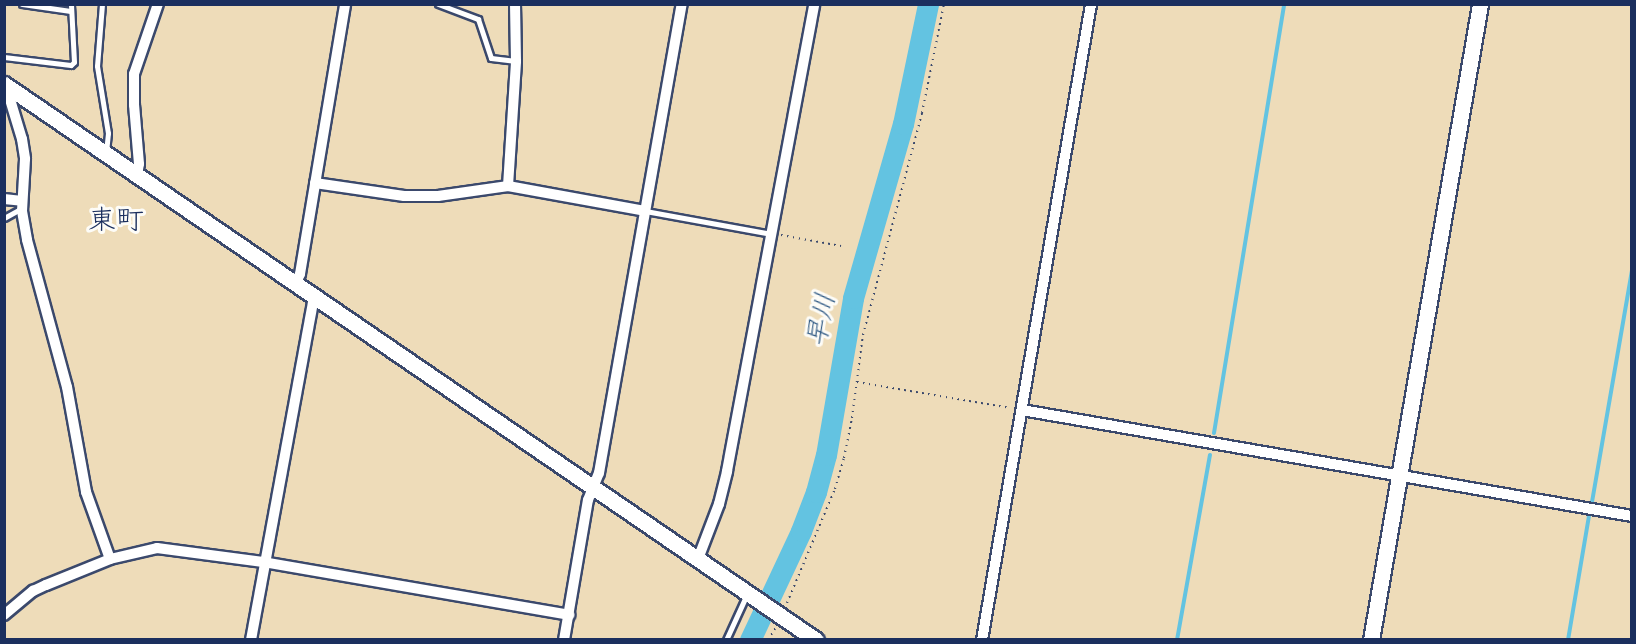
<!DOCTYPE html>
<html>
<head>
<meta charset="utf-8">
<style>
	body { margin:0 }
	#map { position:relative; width:1636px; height:644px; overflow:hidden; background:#eedcb9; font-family:Caveat,"Klee One",sans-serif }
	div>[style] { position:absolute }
	.stream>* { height:4px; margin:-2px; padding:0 2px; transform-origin:2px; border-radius:2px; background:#63c3e1 }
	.river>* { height:21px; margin:-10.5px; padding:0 10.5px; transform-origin:10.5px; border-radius:10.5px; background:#63c3e1 }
	.path>* { height:2px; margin-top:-1px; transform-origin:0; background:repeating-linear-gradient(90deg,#3b496c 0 1.5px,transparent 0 6px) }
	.roads { filter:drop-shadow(2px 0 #3b496c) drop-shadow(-2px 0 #3b496c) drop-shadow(0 2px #3b496c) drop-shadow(0 -2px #3b496c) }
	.lane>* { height:5px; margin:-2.5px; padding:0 2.5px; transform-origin:2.5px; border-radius:2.5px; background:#fff }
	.street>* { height:10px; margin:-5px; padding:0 5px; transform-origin:5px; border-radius:5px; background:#fff }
	.secondary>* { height:15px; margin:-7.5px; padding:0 7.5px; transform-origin:7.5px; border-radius:7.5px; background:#fff }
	span { translate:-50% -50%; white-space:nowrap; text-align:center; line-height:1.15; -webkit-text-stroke:6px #fdfcf7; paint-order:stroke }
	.water-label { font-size:27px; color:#315b85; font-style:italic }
	.quarter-label { font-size:28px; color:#1b2f5e }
	.frame { position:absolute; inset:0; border:6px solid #1b2f5e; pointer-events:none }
</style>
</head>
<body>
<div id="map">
	<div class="stream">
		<i style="left:1214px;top:433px;width:435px;rotate:-80.7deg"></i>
		<i style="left:1592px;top:502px;width:235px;rotate:-80.2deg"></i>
		<i style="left:1177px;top:640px;width:188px;rotate:-79.9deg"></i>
		<i style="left:1568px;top:640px;width:126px;rotate:-80.4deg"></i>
	</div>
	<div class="river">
		<i style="left:750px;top:640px;width:120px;rotate:-64.9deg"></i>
		<i style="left:801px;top:531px;width:42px;rotate:-69deg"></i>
		<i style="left:816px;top:492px;width:38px;rotate:-75deg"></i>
		<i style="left:826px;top:455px;width:159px;rotate:-80.2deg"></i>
		<i style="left:853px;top:298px;width:181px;rotate:-74deg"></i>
		<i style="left:903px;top:124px;width:123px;rotate:-78.2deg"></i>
	</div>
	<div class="path">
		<i style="left:781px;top:235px;width:61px;rotate:10.4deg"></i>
		<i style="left:857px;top:382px;width:156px;rotate:9.6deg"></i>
		<i style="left:787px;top:603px;width:124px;rotate:-67.2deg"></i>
		<i style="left:835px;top:489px;width:32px;rotate:-74deg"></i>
		<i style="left:844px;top:458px;width:41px;rotate:-78.7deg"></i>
		<i style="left:852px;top:418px;width:84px;rotate:-82.5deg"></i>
		<i style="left:863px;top:335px;width:230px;rotate:-75.1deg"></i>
		<i style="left:922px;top:113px;width:111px;rotate:-78.6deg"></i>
		<i style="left:768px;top:640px;width:15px;rotate:-58deg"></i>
	</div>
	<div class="roads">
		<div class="lane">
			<i style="left:22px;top:4px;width:49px;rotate:8.1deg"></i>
			<i style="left:102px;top:4px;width:62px;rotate:94.6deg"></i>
			<i style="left:97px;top:66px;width:68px;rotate:80.7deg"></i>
			<i style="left:108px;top:133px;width:19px;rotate:96deg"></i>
			<i style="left:438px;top:4px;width:43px;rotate:20.6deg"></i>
			<i style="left:478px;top:19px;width:41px;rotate:71.6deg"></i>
			<i style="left:491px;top:58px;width:25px;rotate:7deg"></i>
			<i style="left:4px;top:57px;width:67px;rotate:6.8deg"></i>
			<i style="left:71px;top:65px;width:4px;rotate:-45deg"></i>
			<i style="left:74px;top:62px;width:58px;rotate:-93deg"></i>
			<i style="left:645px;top:211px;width:129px;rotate:10.3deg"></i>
			<i style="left:4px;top:218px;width:21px;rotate:-29deg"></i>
			<i style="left:726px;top:640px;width:51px;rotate:-65.5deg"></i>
		</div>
		<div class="street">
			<i style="left:10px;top:88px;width:8px;rotate:97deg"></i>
			<i style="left:9px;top:96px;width:45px;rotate:73.2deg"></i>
			<i style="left:22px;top:139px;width:20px;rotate:81deg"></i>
			<i style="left:25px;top:159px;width:52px;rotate:93.3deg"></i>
			<i style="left:22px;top:211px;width:29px;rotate:80deg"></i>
			<i style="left:27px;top:240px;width:152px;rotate:74.8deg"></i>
			<i style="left:67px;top:387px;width:107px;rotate:79.7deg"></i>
			<i style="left:86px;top:492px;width:71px;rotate:70.3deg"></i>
			<i style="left:137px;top:175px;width:11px;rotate:-80deg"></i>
			<i style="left:139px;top:164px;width:59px;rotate:-94.8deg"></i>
			<i style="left:134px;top:105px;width:31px;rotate:-90deg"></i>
			<i style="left:134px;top:74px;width:74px;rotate:-71.1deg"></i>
			<i style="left:315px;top:183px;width:90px;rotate:8.3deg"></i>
			<i style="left:404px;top:196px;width:34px"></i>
			<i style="left:438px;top:196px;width:71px;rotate:-8.1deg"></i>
			<i style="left:508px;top:186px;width:139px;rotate:10.3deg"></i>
			<i style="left:508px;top:186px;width:125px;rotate:-86.3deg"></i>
			<i style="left:516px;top:61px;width:57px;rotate:-91deg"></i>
			<i style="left:4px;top:199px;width:18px;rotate:6deg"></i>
			<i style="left:296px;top:282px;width:9px;rotate:-63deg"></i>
			<i style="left:300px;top:274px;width:274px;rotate:-80.5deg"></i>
			<i style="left:1022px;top:410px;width:619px;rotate:9.86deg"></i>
			<i style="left:698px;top:559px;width:59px;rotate:-69.1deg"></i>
			<i style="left:719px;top:504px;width:34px;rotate:-76deg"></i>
			<i style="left:727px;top:471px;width:475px;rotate:-79.4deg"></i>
			<i style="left:4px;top:615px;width:38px;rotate:-40deg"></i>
			<i style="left:33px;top:591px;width:14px;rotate:-25deg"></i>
			<i style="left:46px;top:585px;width:69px;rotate:-22.1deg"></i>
			<i style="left:110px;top:559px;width:48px;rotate:-13.2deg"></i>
			<i style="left:157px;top:548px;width:107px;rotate:7.5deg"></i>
			<i style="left:263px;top:562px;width:311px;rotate:9.8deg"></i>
			<i style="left:251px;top:640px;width:350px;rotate:-79.6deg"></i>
			<i style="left:564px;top:640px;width:142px;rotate:-80.3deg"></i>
			<i style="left:588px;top:500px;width:29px;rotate:-68deg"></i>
			<i style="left:599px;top:473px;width:476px;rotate:-80deg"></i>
			<i style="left:982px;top:640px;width:645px;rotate:-80.27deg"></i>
		</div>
		<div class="secondary">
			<i style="left:4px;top:84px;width:984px;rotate:34.4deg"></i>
			<i style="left:1371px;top:640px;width:645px;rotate:-80.27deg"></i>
		</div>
	</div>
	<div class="water-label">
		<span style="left:821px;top:320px;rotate:-79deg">早川</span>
	</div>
	<div class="quarter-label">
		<span style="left:116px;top:220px">東町</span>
	</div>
	<div class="frame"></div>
</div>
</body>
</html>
